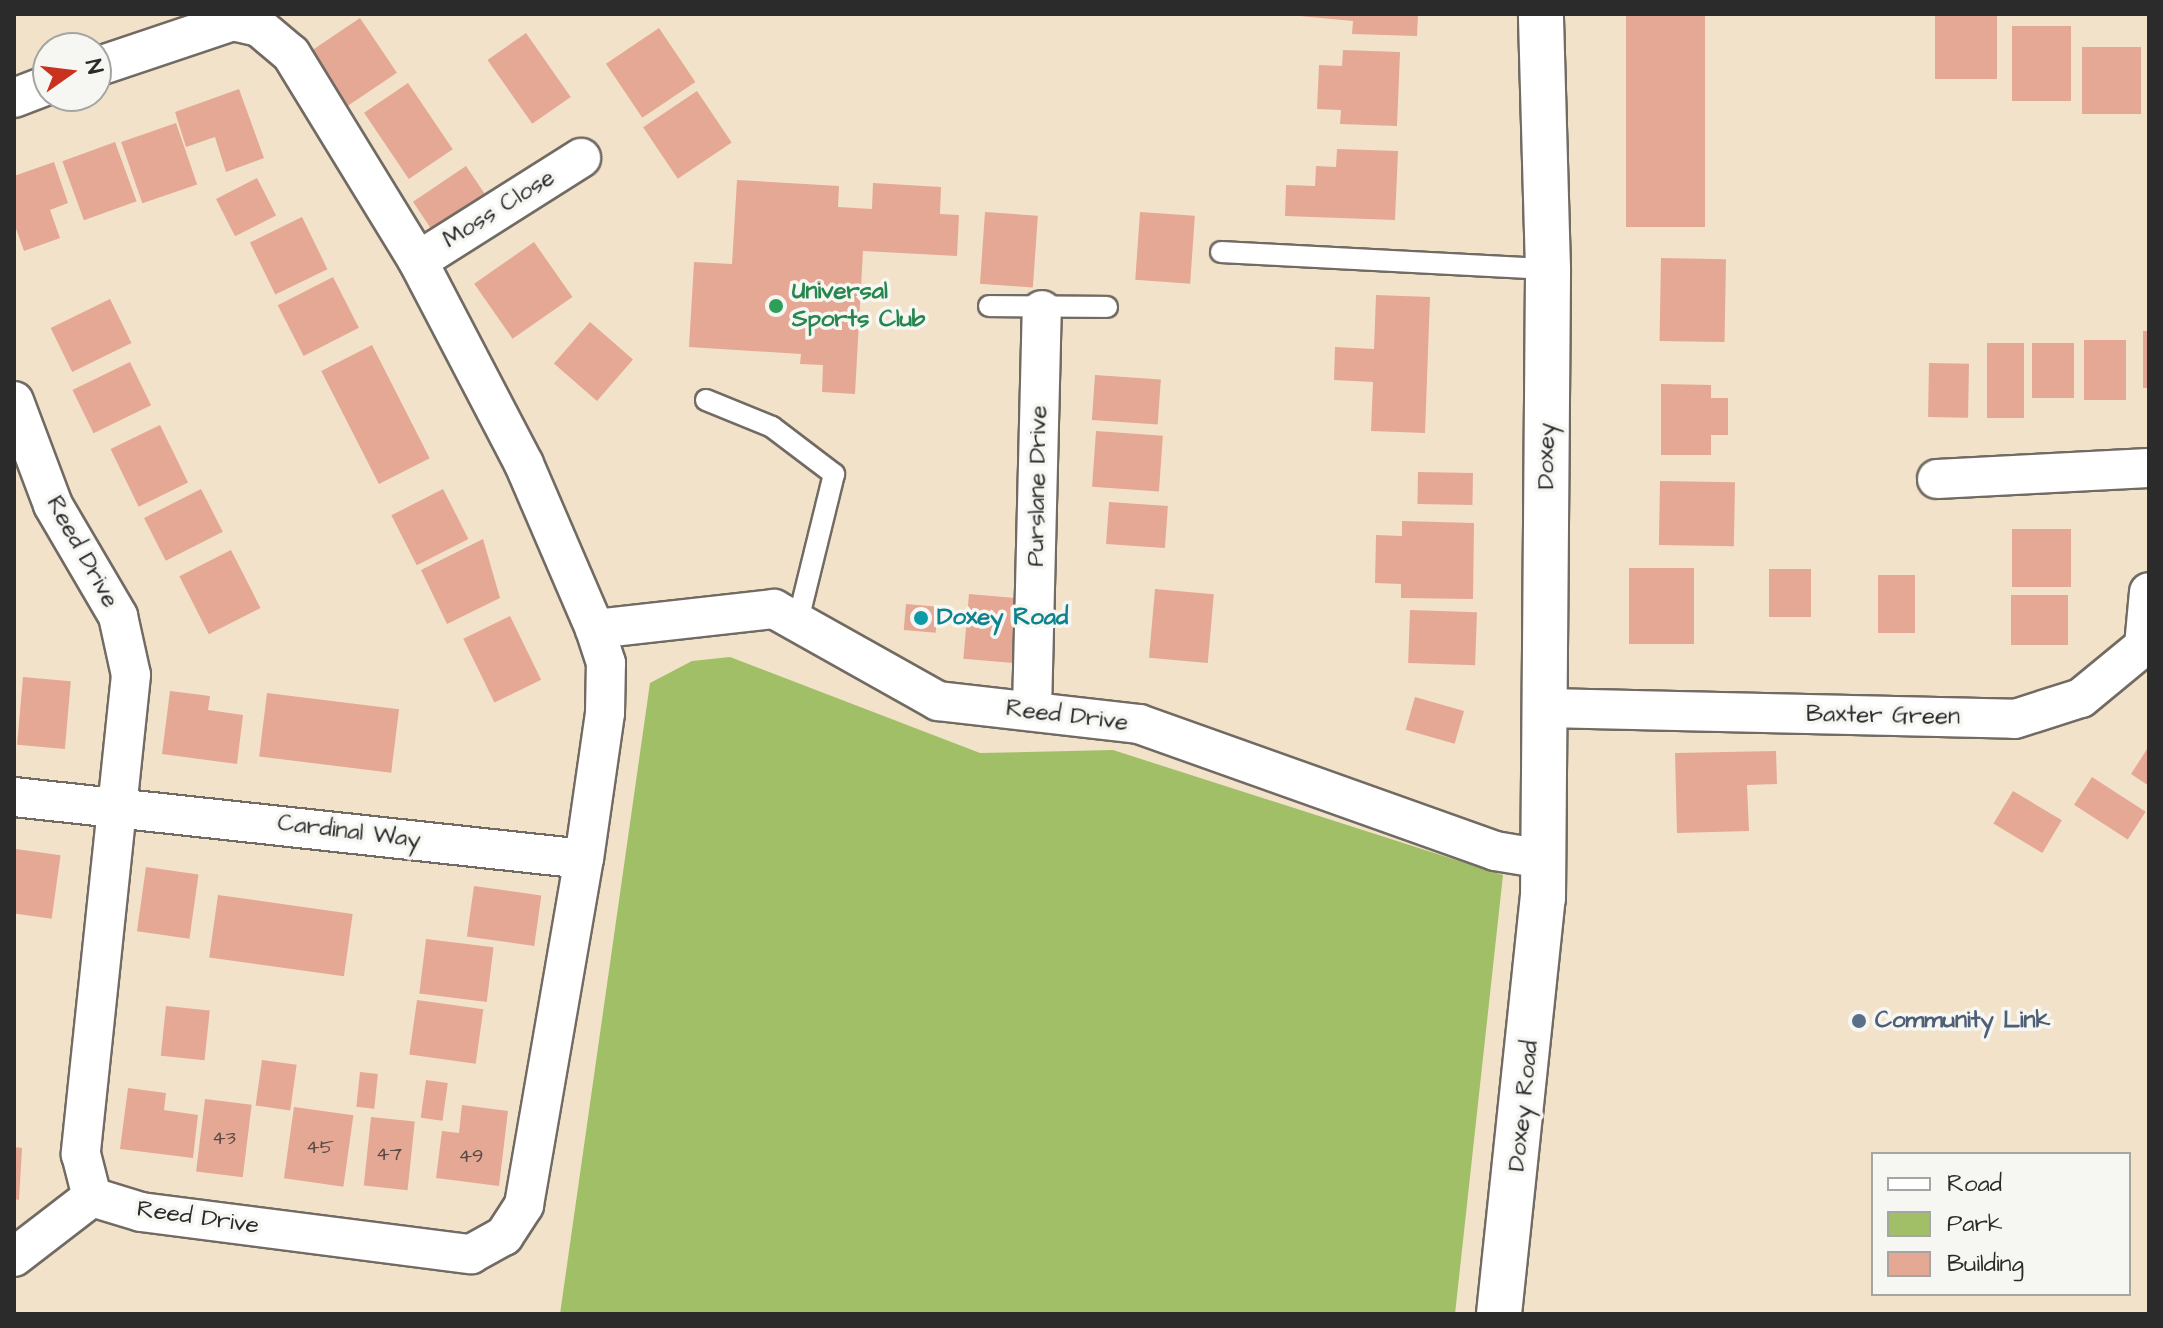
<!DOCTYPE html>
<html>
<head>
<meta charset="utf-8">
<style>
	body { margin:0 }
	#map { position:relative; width:2163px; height:1328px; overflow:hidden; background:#f3e2ca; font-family:"Architects Daughter",sans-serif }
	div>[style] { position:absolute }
	.green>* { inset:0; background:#a0bf67 }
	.building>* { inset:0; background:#e5a895; transform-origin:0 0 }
	.roads { filter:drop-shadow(2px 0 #716b63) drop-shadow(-2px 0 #716b63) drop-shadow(0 2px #716b63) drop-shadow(0 -2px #716b63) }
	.service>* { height:20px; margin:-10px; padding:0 10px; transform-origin:10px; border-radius:10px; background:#fff }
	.minor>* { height:38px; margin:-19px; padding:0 19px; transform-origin:19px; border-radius:19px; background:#fff }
	.tertiary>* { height:44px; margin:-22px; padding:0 22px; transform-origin:22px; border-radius:22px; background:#fff }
	.dots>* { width:22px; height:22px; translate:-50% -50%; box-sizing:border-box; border:4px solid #f6f6f2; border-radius:50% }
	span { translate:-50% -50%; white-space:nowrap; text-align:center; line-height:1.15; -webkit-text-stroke:7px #f6f6f2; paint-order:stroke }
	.number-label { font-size:20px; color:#5a4a46 }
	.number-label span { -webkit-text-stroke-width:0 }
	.street-label { font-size:24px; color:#2b2b2b }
	.leisure-label { font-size:24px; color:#27864d; font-weight:700 }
	.left { translate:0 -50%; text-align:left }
	.culture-label { font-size:24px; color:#0d838f; font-weight:700 }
	.service-label { font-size:24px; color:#4e5e75; font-weight:700 }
	.frame { position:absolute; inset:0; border:16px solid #2b2b2b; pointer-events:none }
	.legend { position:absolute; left:1871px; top:1152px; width:260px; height:144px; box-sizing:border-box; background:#f6f6f2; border:2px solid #a5a5a2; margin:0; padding:10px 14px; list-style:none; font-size:24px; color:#2b2b2b }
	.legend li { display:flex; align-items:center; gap:16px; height:40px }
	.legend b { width:40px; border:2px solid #a5a5a2 }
	.north { position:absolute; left:32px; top:32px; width:80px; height:80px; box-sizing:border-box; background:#f6f6f2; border:2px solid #a5a5a2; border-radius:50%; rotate:76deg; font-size:22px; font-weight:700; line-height:32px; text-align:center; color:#2b2b2b }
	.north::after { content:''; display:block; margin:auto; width:28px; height:36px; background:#c8321e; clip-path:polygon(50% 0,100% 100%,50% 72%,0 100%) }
</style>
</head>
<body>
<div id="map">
	<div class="green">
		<i style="clip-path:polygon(730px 657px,980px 753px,1113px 750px,1503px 875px,1455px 1314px,560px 1314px,650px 683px,692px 661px)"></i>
	</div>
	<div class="building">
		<i style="clip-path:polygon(1278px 14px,1418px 14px,1417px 36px,1352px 34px,1353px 21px)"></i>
		<i style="left:1626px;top:14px;width:79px;height:213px"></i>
		<i style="left:1935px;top:14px;width:62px;height:65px"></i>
		<i style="left:360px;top:18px;width:66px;height:60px;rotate:56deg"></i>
		<i style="left:2012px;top:26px;width:59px;height:75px"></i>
		<i style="left:659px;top:28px;width:65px;height:64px;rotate:56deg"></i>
		<i style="left:526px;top:33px;width:78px;height:47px;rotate:55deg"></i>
		<i style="left:2082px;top:47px;width:59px;height:67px"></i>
		<i style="clip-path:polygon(1343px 50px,1400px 52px,1397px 126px,1340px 124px,1341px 110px,1317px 109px,1319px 65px,1342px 66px)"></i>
		<i style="left:408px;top:83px;width:80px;height:53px;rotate:56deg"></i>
		<i style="clip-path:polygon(239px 89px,264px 158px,226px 172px,215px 137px,186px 147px,175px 112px)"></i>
		<i style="left:697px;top:91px;width:62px;height:65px;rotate:56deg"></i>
		<i style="left:176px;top:123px;width:65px;height:58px;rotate:71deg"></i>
		<i style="left:115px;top:142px;width:63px;height:56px;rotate:70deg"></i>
		<i style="clip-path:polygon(1337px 149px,1398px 151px,1395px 220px,1285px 216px,1286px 185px,1315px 186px,1316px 166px,1336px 167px)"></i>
		<i style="clip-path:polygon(54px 162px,68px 203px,50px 210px,60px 238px,24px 251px,14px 223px,14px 176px)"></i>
		<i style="left:466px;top:166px;width:43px;height:64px;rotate:56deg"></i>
		<i style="left:257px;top:178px;width:42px;height:46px;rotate:63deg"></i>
		<i style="clip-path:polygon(737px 180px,839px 186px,838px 207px,872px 209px,873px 183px,941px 187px,940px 214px,959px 215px,957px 256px,863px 251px,855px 394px,822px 392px,823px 365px,800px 364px,801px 354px,689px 347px,694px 262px,732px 264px)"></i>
		<i style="left:985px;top:212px;width:53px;height:72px;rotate:4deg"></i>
		<i style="left:1140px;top:212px;width:55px;height:68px;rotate:4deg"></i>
		<i style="left:302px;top:217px;width:58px;height:58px;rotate:64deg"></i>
		<i style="left:534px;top:242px;width:67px;height:73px;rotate:55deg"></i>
		<i style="left:1661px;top:258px;width:65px;height:83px;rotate:1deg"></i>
		<i style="left:333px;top:277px;width:57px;height:62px;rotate:63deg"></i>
		<i style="clip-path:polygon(1376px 295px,1430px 297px,1425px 433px,1371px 431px,1373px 382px,1334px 380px,1335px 347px,1374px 349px)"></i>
		<i style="left:110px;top:299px;width:49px;height:66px;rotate:64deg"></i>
		<i style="left:590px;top:322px;width:57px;height:55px;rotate:41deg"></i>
		<i style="left:2143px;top:331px;width:6px;height:57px"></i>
		<i style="left:2084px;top:340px;width:42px;height:60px"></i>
		<i style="left:1987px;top:343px;width:37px;height:75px"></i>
		<i style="left:2032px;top:343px;width:42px;height:55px"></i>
		<i style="left:372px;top:345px;width:127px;height:57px;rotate:63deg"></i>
		<i style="left:130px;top:362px;width:48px;height:64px;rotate:64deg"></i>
		<i style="left:1929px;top:363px;width:40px;height:54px;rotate:1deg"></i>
		<i style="left:1095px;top:375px;width:66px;height:45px;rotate:4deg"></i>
		<i style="clip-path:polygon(1661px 384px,1711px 385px,1711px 398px,1728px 398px,1728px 435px,1711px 435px,1711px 455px,1661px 455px)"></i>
		<i style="left:160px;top:425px;width:64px;height:55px;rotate:64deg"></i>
		<i style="left:1096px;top:431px;width:67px;height:56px;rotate:4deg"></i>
		<i style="left:1418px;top:472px;width:55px;height:32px;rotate:1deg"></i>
		<i style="left:1660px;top:481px;width:75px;height:64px;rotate:1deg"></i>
		<i style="left:201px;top:489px;width:48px;height:64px;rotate:63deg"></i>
		<i style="left:443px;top:489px;width:56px;height:58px;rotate:63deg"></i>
		<i style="left:1109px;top:502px;width:59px;height:42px;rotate:4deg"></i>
		<i style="clip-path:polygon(1402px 521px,1474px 523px,1473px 599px,1401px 598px,1401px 584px,1375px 583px,1376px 535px,1402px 536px)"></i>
		<i style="left:2012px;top:529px;width:59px;height:58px"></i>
		<i style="clip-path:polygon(483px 539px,500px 598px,447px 624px,421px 570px)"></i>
		<i style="left:231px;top:550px;width:65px;height:58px;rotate:63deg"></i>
		<i style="left:1629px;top:568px;width:65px;height:76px"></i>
		<i style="left:1769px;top:569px;width:42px;height:48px"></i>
		<i style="left:1878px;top:575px;width:37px;height:58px"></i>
		<i style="left:1155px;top:589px;width:59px;height:69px;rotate:5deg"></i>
		<i style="left:969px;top:594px;width:50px;height:65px;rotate:5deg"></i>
		<i style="left:2011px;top:595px;width:57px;height:50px"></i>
		<i style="left:906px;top:604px;width:32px;height:26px;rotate:5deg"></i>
		<i style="left:1410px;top:610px;width:67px;height:53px;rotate:2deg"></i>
		<i style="left:510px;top:616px;width:71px;height:52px;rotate:64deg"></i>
		<i style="left:23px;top:677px;width:48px;height:68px;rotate:5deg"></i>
		<i style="clip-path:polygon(170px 691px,210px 696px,208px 710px,243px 715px,237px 764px,162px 754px)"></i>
		<i style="left:267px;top:693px;width:133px;height:64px;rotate:7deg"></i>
		<i style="left:1415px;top:697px;width:51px;height:34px;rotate:16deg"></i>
		<i style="clip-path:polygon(2149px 746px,2149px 786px,2131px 774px)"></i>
		<i style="clip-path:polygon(1776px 751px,1777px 784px,1747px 785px,1749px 831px,1677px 833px,1675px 753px)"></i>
		<i style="left:2092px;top:777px;width:64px;height:33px;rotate:33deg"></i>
		<i style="left:2013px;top:791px;width:57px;height:38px;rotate:31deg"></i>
		<i style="left:16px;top:849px;width:45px;height:64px;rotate:8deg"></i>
		<i style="left:146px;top:867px;width:53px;height:65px;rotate:8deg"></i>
		<i style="left:474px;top:886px;width:68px;height:51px;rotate:8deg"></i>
		<i style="left:218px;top:895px;width:136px;height:63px;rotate:8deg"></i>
		<i style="left:426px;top:939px;width:68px;height:55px;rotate:7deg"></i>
		<i style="left:417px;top:1000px;width:67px;height:55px;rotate:8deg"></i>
		<i style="left:166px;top:1006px;width:44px;height:50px;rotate:6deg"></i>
		<i style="left:262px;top:1060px;width:35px;height:46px;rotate:8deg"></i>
		<i style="left:360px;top:1072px;width:18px;height:35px;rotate:6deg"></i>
		<i style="left:426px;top:1080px;width:22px;height:38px;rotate:8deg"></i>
		<i style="clip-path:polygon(128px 1088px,166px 1093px,164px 1110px,198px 1115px,193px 1158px,120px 1149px)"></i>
		<i style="left:205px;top:1099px;width:47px;height:73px;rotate:7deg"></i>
		<i style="clip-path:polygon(462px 1105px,508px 1111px,499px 1186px,436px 1178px,442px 1131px,459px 1133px)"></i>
		<i style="left:294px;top:1107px;width:60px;height:72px;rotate:8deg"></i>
		<i style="left:371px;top:1117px;width:44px;height:69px;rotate:6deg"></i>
		<i style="clip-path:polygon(14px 1147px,22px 1148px,19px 1200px,14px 1199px)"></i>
	</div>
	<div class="roads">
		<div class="service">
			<i style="left:1221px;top:252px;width:327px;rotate:3deg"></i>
			<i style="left:989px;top:306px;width:118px;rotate:0.5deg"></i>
			<i style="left:706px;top:400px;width:71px;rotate:22.2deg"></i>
			<i style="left:772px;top:427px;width:78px;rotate:37.2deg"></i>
			<i style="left:834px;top:474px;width:147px;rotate:103.8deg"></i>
		</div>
		<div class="minor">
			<i style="left:14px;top:98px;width:36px;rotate:-21deg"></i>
			<i style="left:418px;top:261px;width:193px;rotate:-32.3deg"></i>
			<i style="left:14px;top:401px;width:111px;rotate:69.4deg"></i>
			<i style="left:53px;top:505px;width:129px;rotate:59.6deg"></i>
			<i style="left:118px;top:616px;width:60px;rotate:77.6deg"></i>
			<i style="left:131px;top:675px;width:482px;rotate:96deg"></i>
			<i style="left:81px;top:1154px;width:44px;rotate:75.7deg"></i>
			<i style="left:92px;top:1197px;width:51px;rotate:17deg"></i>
			<i style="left:141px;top:1212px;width:333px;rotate:7.3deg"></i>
			<i style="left:471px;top:1254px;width:38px;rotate:-29deg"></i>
			<i style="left:504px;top:1236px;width:37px;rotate:-57deg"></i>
			<i style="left:524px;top:1205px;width:351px;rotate:-80.2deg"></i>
			<i style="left:584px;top:859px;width:148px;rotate:-81.8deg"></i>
			<i style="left:605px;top:713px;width:50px;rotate:-88.9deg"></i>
			<i style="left:606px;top:663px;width:36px;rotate:-108deg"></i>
			<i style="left:595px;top:629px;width:180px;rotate:-113.3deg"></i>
			<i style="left:524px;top:464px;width:229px;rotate:-117.6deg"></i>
			<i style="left:418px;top:261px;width:243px;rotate:-121.5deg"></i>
			<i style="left:291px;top:54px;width:42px;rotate:-139.8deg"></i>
			<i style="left:259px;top:27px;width:27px;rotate:-167deg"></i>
			<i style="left:233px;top:21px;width:145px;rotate:161.4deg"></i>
			<i style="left:1937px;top:479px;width:212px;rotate:-3deg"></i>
			<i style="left:595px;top:629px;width:180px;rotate:-6.4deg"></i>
			<i style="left:774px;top:609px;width:188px;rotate:29.3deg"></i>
			<i style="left:938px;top:701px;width:202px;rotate:6.5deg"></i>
			<i style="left:1139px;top:724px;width:378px;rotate:19.6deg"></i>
			<i style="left:1495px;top:851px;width:49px;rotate:9.5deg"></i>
			<i style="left:1546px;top:708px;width:469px;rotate:1.3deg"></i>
			<i style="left:2015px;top:719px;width:69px;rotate:-17.7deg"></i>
			<i style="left:2081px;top:698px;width:82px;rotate:-39.5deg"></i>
			<i style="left:2144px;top:646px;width:54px;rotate:-84.7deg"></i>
			<i style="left:1032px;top:710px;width:400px;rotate:-88.6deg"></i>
			<i style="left:14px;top:797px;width:573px;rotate:6.21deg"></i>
			<i style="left:14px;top:1257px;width:98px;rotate:-37.6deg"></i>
		</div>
		<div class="tertiary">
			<i style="left:1499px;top:1314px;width:418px;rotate:-84deg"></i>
			<i style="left:1543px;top:898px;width:629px;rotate:-89.54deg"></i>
			<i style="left:1548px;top:269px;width:255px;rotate:-91.6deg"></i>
		</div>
	</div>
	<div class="dots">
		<i style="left:776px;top:306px;background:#2e9e5b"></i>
		<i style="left:921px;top:618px;background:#0f9aa8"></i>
		<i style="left:1859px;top:1021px;background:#5c6f8a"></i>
	</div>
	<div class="number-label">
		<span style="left:224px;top:1138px">43</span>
		<span style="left:320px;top:1147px">45</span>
		<span style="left:389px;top:1154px">47</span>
		<span style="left:471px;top:1156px">49</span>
	</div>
	<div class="street-label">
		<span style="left:499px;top:209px;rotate:-32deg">Moss Close</span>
		<span style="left:1547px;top:456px;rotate:-90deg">Doxey</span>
		<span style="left:1038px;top:486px;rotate:-89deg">Purslane Drive</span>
		<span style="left:82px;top:552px;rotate:61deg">Reed Drive</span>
		<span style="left:1067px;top:716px;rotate:7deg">Reed Drive</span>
		<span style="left:1883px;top:716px;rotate:1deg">Baxter Green</span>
		<span style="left:349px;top:832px;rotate:7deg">Cardinal Way</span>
		<span style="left:1524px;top:1106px;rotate:-84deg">Doxey Road</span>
		<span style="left:198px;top:1218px;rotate:8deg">Reed Drive</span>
	</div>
	<div class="leisure-label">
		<span class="left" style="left:792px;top:306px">Universal<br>Sports Club</span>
	</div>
	<div class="culture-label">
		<span class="left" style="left:937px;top:618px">Doxey Road</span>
	</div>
	<div class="service-label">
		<span class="left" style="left:1875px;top:1021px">Community Link</span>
	</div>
	<div class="frame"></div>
	<ul class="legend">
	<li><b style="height:10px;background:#fff"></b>Road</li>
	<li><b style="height:22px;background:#a0bf67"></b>Park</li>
	<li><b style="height:22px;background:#e5a895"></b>Building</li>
	</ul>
	<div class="north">N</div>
</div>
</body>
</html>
